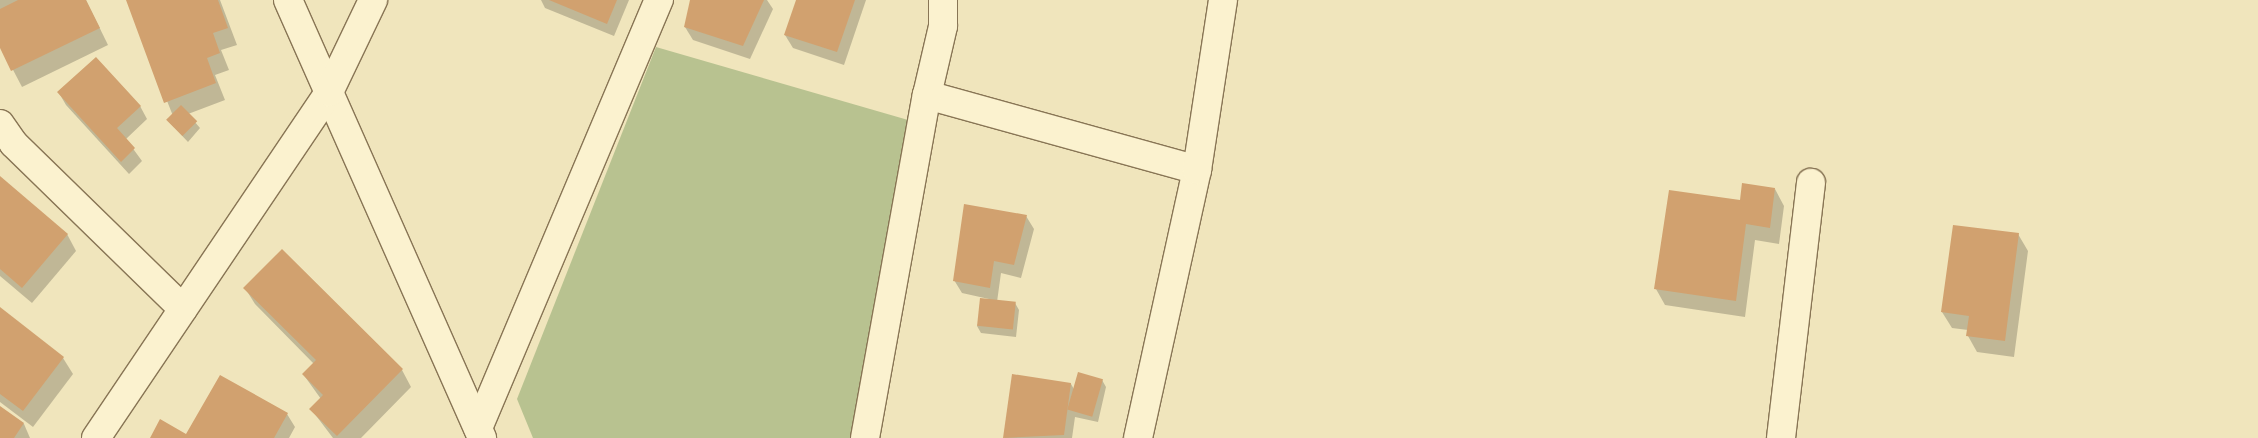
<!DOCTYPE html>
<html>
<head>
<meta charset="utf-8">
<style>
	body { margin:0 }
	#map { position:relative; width:2258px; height:438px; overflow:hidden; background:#f0e5bc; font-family:Georgia,serif }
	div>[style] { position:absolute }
	.cemetery>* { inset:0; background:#b8c290 }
	.shadow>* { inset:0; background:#0003 }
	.building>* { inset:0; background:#d1a16f; transform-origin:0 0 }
	.roads { filter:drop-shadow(1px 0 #887555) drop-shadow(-1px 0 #887555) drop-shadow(0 1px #887555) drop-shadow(0 -1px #887555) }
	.street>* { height:28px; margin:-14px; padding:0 14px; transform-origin:14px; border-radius:14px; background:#fbf2cf }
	span { translate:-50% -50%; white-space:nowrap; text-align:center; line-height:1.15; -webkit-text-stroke:4.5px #f7efcc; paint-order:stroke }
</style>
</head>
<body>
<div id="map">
	<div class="cemetery">
		<i style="clip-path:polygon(656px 47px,915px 122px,855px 438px,533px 438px,517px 399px)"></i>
	</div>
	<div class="shadow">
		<i style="clip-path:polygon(0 0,86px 0,108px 45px,22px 87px,0 45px)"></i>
		<i style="clip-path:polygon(127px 0,220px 0,237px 45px,221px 50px,229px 70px,215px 75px,225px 100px,188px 114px,200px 128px,188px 142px,168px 121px,173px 116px)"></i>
		<i style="clip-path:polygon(541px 0,629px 0,614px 36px,545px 8px)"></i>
		<i style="clip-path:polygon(692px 0,767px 0,773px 9px,750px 59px,693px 40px,685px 27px)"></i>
		<i style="clip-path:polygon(797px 0,866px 0,844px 65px,793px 48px,785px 35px)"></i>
		<i style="clip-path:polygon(59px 93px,140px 106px,147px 119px,126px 139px,142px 161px,129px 174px,66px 105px)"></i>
		<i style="clip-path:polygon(0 177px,67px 234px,76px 251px,32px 303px,0 276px)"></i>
		<i style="clip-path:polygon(1775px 189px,1784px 206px,1779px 244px,1755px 240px,1745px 317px,1665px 305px,1656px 289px)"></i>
		<i style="clip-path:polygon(1026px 216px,1034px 229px,1021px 278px,1001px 273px,997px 302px,1015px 303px,1019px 310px,1016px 337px,981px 333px,977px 326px,989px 299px,962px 293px,954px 280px)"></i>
		<i style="clip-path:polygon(2018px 234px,2028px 251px,2014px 357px,1977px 352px,1968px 336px,1968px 330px,1952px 328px,1942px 312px)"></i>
		<i style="clip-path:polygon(245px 288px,402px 370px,411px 387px,361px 438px,333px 438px,311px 409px,321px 399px,303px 374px,314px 364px,255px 304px)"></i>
		<i style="clip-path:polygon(0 309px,63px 358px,73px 374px,33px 427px,0 402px)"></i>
		<i style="clip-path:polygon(1014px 376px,1071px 384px,1075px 391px,1102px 380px,1106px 387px,1098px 422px,1075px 417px,1072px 438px,1005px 438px)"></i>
		<i style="clip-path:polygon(0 407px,24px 424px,30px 438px,0 438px)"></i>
		<i style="clip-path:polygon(287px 414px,295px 427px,289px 438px,151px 438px,187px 436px)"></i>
	</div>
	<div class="building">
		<i style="clip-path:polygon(18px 0,86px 0,100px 28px,11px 71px,0 48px,0 9px)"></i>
		<i style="clip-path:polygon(126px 0,218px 0,228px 28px,213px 33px,220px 53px,207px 58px,216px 83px,164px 103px)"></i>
		<i style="clip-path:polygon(549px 0,617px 0,607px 24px)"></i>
		<i style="clip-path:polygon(690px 0,764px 0,743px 46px,684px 27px)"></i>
		<i style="clip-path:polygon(796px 0,855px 0,837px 52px,784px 35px)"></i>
		<i style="clip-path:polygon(96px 57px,141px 106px,117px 128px,135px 148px,121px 162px,57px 92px)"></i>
		<i style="left:181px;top:105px;width:23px;height:21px;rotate:45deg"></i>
		<i style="clip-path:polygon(0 176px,68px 234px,22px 288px,0 269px)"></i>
		<i style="clip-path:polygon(1742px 183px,1775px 188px,1770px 228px,1746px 224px,1736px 301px,1654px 289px,1669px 190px,1740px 200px)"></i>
		<i style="clip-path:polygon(964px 204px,1027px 215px,1014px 265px,994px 261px,990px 288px,953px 281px)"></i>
		<i style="clip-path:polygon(1953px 225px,2019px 233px,2005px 341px,1966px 336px,1969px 316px,1941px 312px)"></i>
		<i style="clip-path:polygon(282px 249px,403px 369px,337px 436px,309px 409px,323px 395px,302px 374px,316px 360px,243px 288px)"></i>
		<i style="left:980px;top:298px;width:36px;height:28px;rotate:6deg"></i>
		<i style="clip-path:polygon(0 307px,64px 357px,23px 411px,0 394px)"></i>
		<i style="left:1078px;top:372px;width:26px;height:39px;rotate:16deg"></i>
		<i style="clip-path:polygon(1012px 374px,1071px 383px,1064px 435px,1003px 438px)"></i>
		<i style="clip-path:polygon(220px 375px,288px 413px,274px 438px,150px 438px,160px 419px,186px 434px)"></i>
		<i style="clip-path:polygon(0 406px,24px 423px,14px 438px,0 438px)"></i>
	</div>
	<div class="roads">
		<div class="street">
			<i style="left:288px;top:0;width:479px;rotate:66.1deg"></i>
			<i style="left:927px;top:95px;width:280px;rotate:15.5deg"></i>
			<i style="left:0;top:124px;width:24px;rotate:55deg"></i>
			<i style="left:14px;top:144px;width:236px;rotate:44.3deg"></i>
			<i style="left:478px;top:428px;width:465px;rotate:-67.1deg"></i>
			<i style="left:96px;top:438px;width:417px;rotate:-56deg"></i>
			<i style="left:329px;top:92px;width:102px;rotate:-64.4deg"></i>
			<i style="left:865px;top:438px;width:349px;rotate:-79.8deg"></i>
			<i style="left:927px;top:95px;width:71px;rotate:-76.9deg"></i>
			<i style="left:943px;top:26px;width:26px;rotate:-90deg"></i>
			<i style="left:1138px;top:438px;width:274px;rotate:-77.6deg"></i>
			<i style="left:1197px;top:170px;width:172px;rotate:-81.3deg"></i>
			<i style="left:1781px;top:438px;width:257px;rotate:-83.3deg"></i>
		</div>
	</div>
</div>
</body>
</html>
